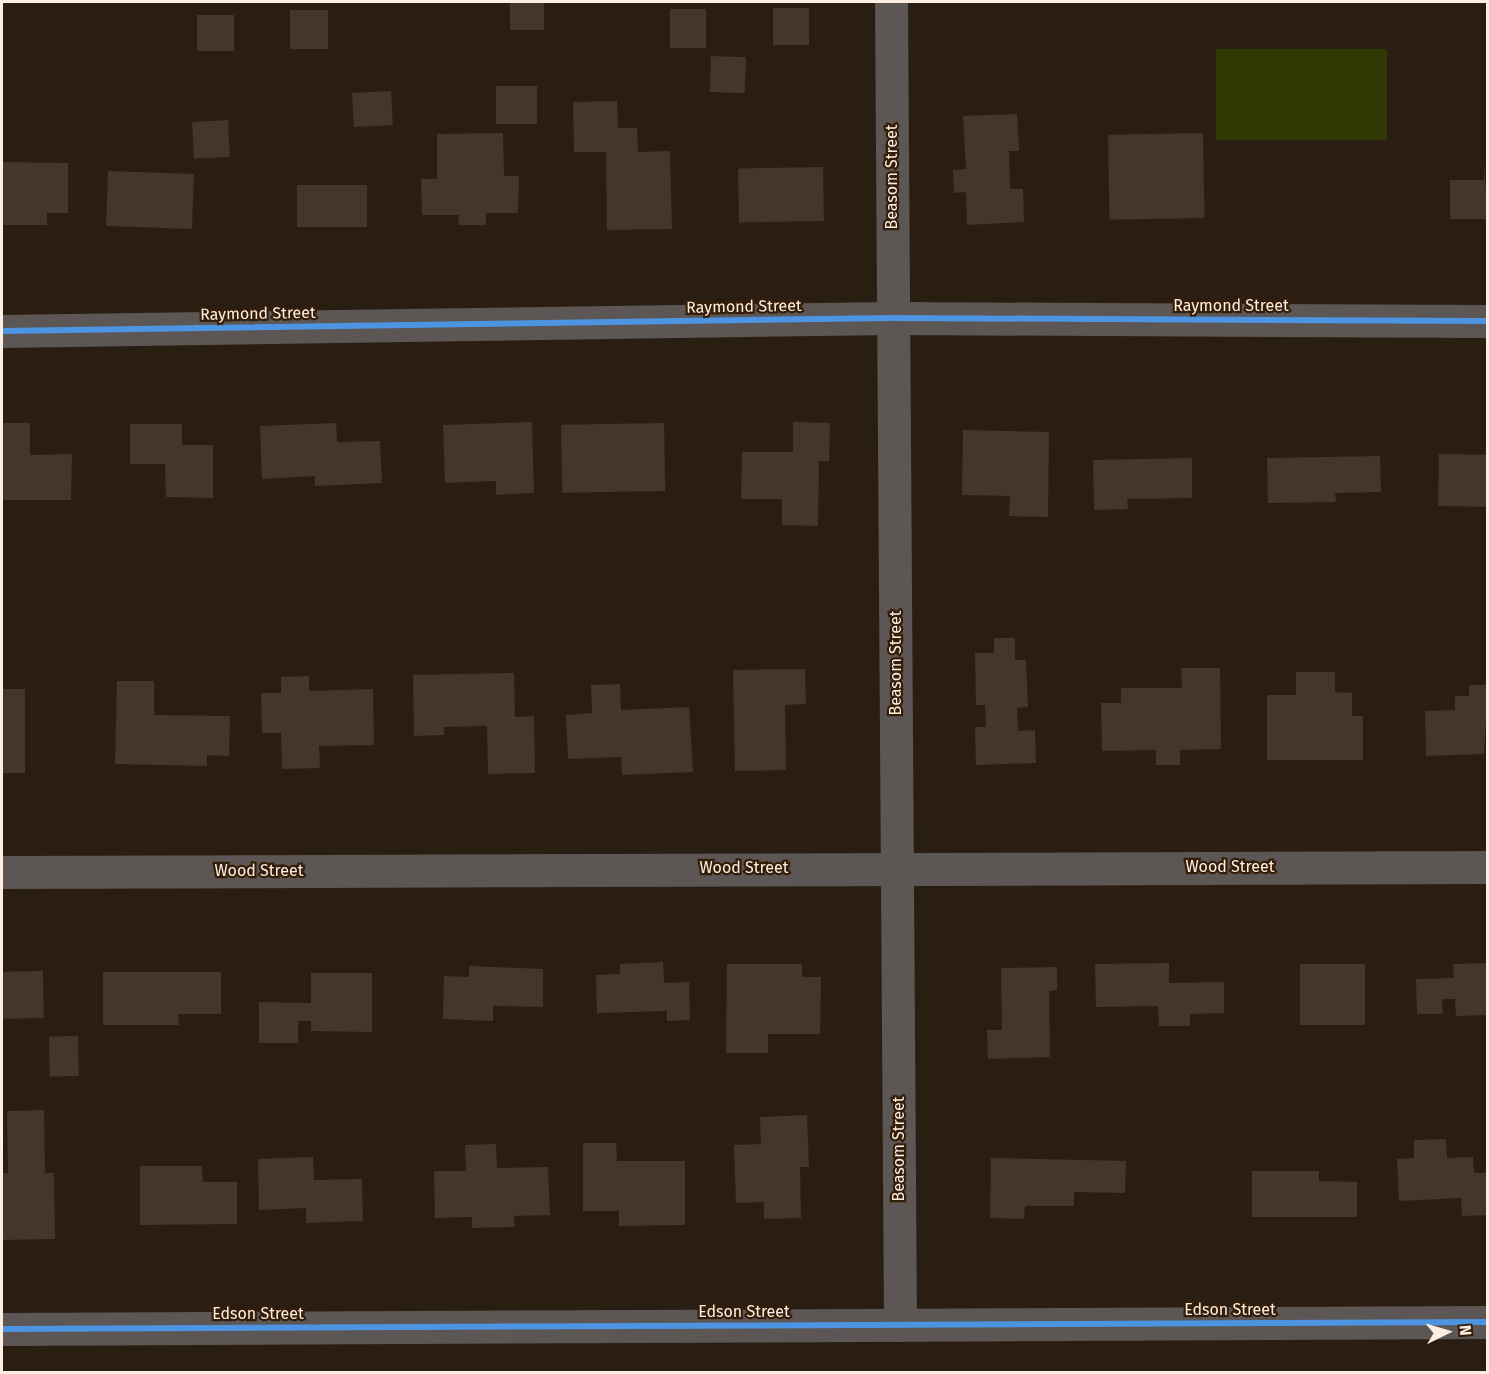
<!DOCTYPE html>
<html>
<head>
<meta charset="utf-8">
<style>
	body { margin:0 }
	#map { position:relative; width:1489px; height:1374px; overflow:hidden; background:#2a1e13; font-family:"Fira Sans",sans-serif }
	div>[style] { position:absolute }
	.green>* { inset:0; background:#2f3703; transform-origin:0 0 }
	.building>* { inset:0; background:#43362a; transform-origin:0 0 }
	.minor>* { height:33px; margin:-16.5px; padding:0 16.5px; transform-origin:16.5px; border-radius:16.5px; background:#5c5654 }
	.cycleway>* { height:6px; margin:-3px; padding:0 3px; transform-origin:3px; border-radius:3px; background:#4d94e3 }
	span { translate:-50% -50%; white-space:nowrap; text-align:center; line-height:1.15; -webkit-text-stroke:4.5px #341e09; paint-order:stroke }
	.street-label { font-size:16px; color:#feeee2 }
	.frame { position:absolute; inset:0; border:3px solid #feeee2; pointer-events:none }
	.north { position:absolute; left:1417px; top:1302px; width:60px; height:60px; -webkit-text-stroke:4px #341e09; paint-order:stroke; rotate:85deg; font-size:16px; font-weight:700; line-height:24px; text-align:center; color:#feeee2 }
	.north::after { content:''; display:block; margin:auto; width:21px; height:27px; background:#feeee2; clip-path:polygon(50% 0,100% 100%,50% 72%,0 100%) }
</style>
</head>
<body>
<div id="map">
	<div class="green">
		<i style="left:1216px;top:49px;width:171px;height:91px"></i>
	</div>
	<div class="building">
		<i style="left:510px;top:2px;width:34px;height:28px"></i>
		<i style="left:773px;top:8px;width:36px;height:37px"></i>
		<i style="left:670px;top:9px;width:36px;height:39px"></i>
		<i style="left:290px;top:10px;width:38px;height:39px"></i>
		<i style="left:197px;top:15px;width:37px;height:36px"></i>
		<i style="left:711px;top:56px;width:35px;height:36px;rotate:2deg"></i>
		<i style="left:537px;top:86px;width:38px;height:41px;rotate:90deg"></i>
		<i style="left:391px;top:91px;width:34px;height:39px;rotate:87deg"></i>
		<i style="clip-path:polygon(617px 101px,618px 128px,637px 128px,638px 152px,670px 151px,672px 229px,607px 230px,606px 152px,574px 152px,573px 102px)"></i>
		<i style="clip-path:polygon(1017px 114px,1019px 151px,1009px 151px,1010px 189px,1023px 189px,1024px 222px,967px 225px,966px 192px,954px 193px,953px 170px,966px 169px,963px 116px)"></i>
		<i style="left:228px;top:120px;width:37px;height:36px;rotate:87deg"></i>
		<i style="clip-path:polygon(503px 133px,504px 176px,519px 176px,518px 213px,486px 213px,486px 225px,458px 225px,459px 215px,422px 215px,421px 179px,437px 179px,437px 134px)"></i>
		<i style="left:1203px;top:133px;width:85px;height:95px;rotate:89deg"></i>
		<i style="clip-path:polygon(2px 162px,68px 163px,68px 213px,47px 213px,47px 225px,2px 225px)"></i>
		<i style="clip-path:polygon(1484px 165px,1488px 219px,1450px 219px,1450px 180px,1484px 180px)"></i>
		<i style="left:823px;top:167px;width:54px;height:85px;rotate:89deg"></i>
		<i style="left:108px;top:171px;width:86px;height:55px;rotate:2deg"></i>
		<i style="left:367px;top:185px;width:42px;height:70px;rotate:90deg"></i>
		<i style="clip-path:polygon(532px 422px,534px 493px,496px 495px,496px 481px,445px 483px,443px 425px)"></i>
		<i style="clip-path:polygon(793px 422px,830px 423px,829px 461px,819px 461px,818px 526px,782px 525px,782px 499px,741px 499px,742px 452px,793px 452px)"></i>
		<i style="clip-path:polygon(2px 423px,30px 423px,30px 455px,72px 454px,71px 500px,2px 500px)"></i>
		<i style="clip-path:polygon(336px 423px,337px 442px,380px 441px,382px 483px,315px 486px,315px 476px,262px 479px,260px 426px)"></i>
		<i style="left:664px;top:423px;width:68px;height:103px;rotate:89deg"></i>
		<i style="clip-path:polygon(130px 424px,182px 424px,182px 445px,213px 445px,213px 498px,166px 497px,165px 464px,130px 464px)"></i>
		<i style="clip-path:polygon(963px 430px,1049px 432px,1048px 517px,1009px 516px,1010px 496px,962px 495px)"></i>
		<i style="left:1439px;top:454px;width:49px;height:52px;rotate:1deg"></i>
		<i style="clip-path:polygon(1380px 456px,1381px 492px,1335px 493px,1336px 502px,1268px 503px,1267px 458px)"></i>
		<i style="clip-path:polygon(1192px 458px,1192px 498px,1127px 499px,1128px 509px,1094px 510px,1093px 460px)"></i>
		<i style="clip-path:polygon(994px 638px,1015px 638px,1015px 660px,1026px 660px,1028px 707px,1017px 708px,1018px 731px,1035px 730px,1036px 763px,976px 765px,975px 727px,986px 727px,985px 705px,976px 705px,975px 653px,994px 653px)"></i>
		<i style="clip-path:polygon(1181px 668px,1220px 668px,1221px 749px,1180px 750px,1180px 765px,1156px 765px,1156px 750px,1102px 751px,1101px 703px,1121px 703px,1121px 688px,1182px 688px)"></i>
		<i style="clip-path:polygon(805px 669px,806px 704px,785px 705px,786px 770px,735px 771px,733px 670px)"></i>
		<i style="clip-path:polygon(1296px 672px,1335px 672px,1335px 692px,1352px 693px,1352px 716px,1363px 716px,1363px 760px,1267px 760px,1267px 695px,1296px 695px)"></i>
		<i style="clip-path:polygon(514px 673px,515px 717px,534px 716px,535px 773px,488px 774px,487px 726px,444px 727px,444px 735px,414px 736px,413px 675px)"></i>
		<i style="clip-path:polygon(309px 676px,309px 691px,373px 689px,374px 745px,319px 746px,320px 768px,282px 769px,281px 733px,262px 733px,261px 693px,281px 693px,281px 677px)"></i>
		<i style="clip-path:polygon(117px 681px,154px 681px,154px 715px,230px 716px,229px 756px,207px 755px,207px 766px,115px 764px)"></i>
		<i style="clip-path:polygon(620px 684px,621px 710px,689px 707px,693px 772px,622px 775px,621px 757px,568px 759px,566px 715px,592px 713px,591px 685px)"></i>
		<i style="clip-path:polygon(1469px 685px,1488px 685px,1484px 754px,1426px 756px,1425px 711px,1455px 710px,1455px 696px,1469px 696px)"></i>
		<i style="left:2px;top:689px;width:23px;height:84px"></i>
		<i style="clip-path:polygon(663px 962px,664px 983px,689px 982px,690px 1020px,667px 1021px,667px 1011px,597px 1013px,596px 975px,620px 974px,620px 964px)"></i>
		<i style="clip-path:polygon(1169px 963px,1169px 983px,1224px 982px,1224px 1013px,1190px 1014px,1190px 1026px,1159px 1026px,1158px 1006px,1096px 1007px,1095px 964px)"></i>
		<i style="clip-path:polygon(1488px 963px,1488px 1015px,1456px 1016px,1455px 999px,1442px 999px,1443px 1014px,1417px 1014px,1416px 979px,1454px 978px,1453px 964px)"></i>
		<i style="clip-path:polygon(727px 964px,802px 964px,802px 977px,821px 977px,820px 1034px,768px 1034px,768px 1053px,726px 1053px)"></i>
		<i style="left:1365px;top:964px;width:61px;height:65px;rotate:90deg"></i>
		<i style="clip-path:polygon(469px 966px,543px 969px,543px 1007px,493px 1006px,493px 1021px,443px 1019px,444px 976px,469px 977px)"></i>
		<i style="clip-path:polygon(1057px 967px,1057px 990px,1049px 991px,1050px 1057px,988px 1059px,987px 1030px,1002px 1030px,1001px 968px)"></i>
		<i style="left:43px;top:971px;width:47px;height:41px;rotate:89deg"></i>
		<i style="clip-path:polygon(103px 972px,221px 972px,221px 1014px,178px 1014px,179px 1025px,103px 1025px)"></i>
		<i style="clip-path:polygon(311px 973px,372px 973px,372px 1032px,311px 1031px,311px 1021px,298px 1021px,298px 1043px,259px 1043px,259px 1002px,311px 1003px)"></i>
		<i style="left:78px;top:1036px;width:40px;height:29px;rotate:89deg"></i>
		<i style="clip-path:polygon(44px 1110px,45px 1173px,54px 1173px,55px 1239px,2px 1240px,2px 1173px,8px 1173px,7px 1111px)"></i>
		<i style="clip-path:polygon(807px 1115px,809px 1167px,800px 1167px,801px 1218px,764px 1219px,764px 1202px,736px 1203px,734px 1145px,761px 1144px,760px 1117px)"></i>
		<i style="clip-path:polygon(1446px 1139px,1447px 1158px,1473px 1157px,1474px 1173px,1488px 1173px,1488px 1215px,1462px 1216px,1461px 1198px,1399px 1201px,1397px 1159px,1414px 1158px,1414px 1140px)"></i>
		<i style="clip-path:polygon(583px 1143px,616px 1143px,617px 1161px,685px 1161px,685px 1225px,619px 1226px,619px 1211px,583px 1211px)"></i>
		<i style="clip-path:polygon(496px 1144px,497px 1168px,548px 1167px,550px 1215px,514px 1216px,515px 1227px,472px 1228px,472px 1217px,435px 1218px,434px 1171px,466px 1171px,465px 1145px)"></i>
		<i style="clip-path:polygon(313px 1157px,314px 1180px,362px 1179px,363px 1221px,306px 1223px,306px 1208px,259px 1210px,258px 1159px)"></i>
		<i style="clip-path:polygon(991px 1158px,1126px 1161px,1125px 1193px,1074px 1192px,1074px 1206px,1025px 1206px,1024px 1219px,990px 1218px)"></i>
		<i style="clip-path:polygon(140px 1166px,202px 1166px,203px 1182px,237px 1182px,237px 1224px,140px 1225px)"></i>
		<i style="clip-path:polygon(1252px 1171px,1319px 1171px,1319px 1181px,1357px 1182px,1357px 1217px,1252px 1217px)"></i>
	</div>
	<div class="minor">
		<i style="left:891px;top:2px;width:1323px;rotate:89.61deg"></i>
		<i style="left:2px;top:331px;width:891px;rotate:-0.84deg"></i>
		<i style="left:893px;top:318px;width:595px;rotate:0.29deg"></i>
		<i style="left:2px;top:872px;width:1486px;rotate:-0.19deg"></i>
		<i style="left:2px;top:1329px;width:1486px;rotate:-0.27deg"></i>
	</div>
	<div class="cycleway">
		<i style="left:2px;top:331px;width:891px;rotate:-0.84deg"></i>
		<i style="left:893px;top:318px;width:595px;rotate:0.29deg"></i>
		<i style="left:2px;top:1329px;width:1486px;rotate:-0.27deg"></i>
	</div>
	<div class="street-label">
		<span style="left:892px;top:177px;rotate:-90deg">Beasom Street</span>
		<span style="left:1231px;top:306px">Raymond Street</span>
		<span style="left:744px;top:307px;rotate:-1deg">Raymond Street</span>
		<span style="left:258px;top:314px;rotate:-1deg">Raymond Street</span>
		<span style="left:896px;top:663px;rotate:-90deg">Beasom Street</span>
		<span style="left:1230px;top:867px">Wood Street</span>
		<span style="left:744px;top:868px">Wood Street</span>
		<span style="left:259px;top:871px">Wood Street</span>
		<span style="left:899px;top:1149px;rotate:-90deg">Beasom Street</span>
		<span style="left:1230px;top:1310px">Edson Street</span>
		<span style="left:744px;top:1312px">Edson Street</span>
		<span style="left:258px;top:1314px">Edson Street</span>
	</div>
	<div class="frame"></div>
	<div class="north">N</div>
</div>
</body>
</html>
